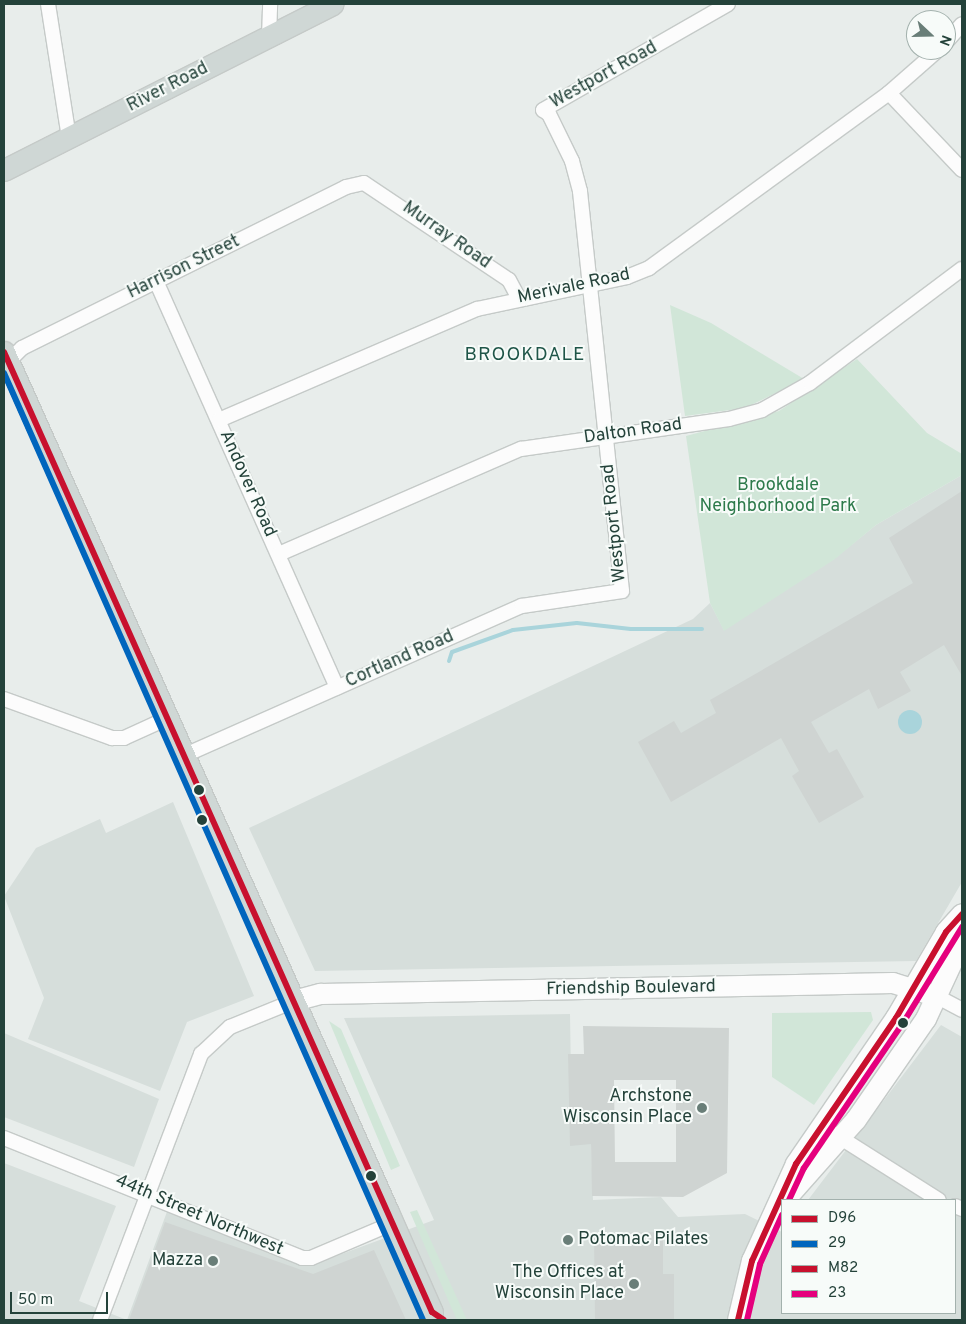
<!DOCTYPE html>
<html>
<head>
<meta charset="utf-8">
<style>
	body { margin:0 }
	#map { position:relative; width:966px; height:1324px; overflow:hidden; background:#e8edeb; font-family:Overpass,sans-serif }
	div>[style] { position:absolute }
	.built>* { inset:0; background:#d6dedb }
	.green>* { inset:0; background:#d1e6d8 }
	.water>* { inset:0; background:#a9d4db }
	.round { border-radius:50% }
	.stream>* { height:4px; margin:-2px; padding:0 2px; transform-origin:2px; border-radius:2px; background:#a9d4db }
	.building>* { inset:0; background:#cfd4d2 }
	.roads { filter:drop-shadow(1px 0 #c5cac8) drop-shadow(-1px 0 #c5cac8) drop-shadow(0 1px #c5cac8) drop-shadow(0 -1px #c5cac8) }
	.street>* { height:14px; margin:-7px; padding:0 7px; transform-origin:7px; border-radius:7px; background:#fcfcfc }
	.secondary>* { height:20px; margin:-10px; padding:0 10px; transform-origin:10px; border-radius:10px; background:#fcfcfc }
	.primary>* { height:21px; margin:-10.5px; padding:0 10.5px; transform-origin:10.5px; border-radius:10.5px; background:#cfd7d5 }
	.bus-1>* { height:6px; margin:-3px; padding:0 3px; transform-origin:3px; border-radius:3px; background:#c8102e }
	.bus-2>* { height:6px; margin:-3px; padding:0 3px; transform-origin:3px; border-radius:3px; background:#0065bd }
	.bus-3>* { height:6px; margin:-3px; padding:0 3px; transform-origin:3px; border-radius:3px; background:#c8102e }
	.bus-4>* { height:6px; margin:-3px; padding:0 3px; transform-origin:3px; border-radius:3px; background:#e5007d }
	.dots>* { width:14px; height:14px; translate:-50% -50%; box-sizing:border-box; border:2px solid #f7fbf9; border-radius:50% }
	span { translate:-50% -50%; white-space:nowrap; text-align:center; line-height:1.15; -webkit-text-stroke:4px #f7fbf9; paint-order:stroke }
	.street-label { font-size:18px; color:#24423a }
	.park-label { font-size:18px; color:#2d7a4b }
	.poi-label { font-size:18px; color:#24423a }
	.right { translate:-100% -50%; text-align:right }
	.left { translate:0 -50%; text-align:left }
	.neighbourhood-label { font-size:19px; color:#1f5548; letter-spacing:1px }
	.frame { position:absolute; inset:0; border:5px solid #24423a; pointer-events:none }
	.legend { position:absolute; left:781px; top:1199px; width:175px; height:115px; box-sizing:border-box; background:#f7fbf9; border:1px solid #a3b1ad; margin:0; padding:6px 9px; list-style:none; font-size:15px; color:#24423a }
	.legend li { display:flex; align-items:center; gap:10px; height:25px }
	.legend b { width:25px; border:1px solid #a3b1ad }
	.north { position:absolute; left:906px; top:10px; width:50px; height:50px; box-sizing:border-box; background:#f7fbf9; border:1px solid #a3b1ad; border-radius:50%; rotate:111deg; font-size:14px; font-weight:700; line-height:20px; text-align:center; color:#24423a }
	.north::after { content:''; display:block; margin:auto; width:18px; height:22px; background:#697e78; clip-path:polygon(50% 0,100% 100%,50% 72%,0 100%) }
	.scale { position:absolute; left:10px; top:1292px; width:98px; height:22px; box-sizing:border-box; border:2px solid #24423a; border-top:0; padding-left:6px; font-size:15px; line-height:18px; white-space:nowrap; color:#24423a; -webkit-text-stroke:4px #f7fbf9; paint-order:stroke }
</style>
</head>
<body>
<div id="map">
	<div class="built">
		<i style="clip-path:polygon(962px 475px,962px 882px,916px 961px,315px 971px,249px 828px,693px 619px,710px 603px,724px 630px,834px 559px,876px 525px)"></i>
		<i style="clip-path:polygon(173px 802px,254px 996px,187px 1022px,160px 1091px,28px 1039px,44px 998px,4px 896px,36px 848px,100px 819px,106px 833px)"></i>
		<i style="clip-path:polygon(570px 1014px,572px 1142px,591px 1142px,593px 1200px,661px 1197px,678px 1217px,745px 1214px,782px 1232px,782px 1313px,955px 1313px,955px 1200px,808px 1200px,941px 1025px,962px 1037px,962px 1320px,4px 1320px,4px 1163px,116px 1206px,79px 1301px,127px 1320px,168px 1209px,309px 1266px,434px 1220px,344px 1018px)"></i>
		<i style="clip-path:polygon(4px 1033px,159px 1099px,134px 1167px,4px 1117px)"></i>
	</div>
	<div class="green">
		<i style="clip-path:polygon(670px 305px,711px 323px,804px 379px,745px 408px,685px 416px)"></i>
		<i style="clip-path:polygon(857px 359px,927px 433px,962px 454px,962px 475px,876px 525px,835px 559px,724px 631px,710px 603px,686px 436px,779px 411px)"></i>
		<i style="clip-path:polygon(871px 1012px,873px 1020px,814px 1105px,772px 1077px,772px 1013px)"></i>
		<i style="clip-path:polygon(329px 1021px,341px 1029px,400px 1166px,391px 1170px)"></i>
		<i style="clip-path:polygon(417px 1210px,467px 1320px,457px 1320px,452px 1309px,410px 1212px)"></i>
	</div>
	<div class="water">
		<i class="round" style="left:898px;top:710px;width:24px;height:24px"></i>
	</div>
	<div class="stream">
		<i style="left:449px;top:661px;width:9px;rotate:-72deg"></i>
		<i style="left:452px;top:652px;width:65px;rotate:-19.8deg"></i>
		<i style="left:513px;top:630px;width:64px;rotate:-6.2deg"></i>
		<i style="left:577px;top:623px;width:54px;rotate:6.3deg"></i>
		<i style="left:631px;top:629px;width:71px"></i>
	</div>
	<div class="building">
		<i style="clip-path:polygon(962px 491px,962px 676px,944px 645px,900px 672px,911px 691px,878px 709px,869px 689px,811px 722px,829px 753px,837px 749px,864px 797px,819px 823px,792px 776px,799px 771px,781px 738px,671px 802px,638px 742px,674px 721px,681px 733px,716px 713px,710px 700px,913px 583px,889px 538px)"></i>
		<i style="clip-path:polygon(evenodd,583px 1026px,729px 1028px,727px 1173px,683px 1197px,592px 1196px,591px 1144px,570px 1146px,568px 1054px,584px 1054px,583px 1026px,614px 1080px,676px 1080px,676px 1162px,615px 1162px,614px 1080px)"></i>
		<i style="clip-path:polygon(165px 1222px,313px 1274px,374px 1250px,406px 1320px,129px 1320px)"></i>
		<i style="clip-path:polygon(663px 1232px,663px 1274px,674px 1274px,674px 1320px,595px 1320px,594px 1234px)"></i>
	</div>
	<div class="roads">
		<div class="street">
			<i style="left:48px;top:4px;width:136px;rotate:81.1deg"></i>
			<i style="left:269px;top:37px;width:33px;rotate:-88deg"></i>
			<i style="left:946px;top:42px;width:24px;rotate:-48deg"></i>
			<i style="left:889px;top:93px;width:106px;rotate:46.5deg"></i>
			<i style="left:156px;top:281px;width:445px;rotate:66deg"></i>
			<i style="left:5px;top:365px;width:24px;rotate:-45deg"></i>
			<i style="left:22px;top:348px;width:362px;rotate:-26.4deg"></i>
			<i style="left:346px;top:187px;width:18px;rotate:-13deg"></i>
			<i style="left:364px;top:183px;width:174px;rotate:33.8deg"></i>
			<i style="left:509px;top:280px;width:21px;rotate:62deg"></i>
			<i style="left:219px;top:420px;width:281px;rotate:-23.3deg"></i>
			<i style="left:477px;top:309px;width:153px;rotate:-12deg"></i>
			<i style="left:627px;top:277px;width:24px;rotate:-22deg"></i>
			<i style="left:649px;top:268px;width:297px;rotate:-36.1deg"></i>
			<i style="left:889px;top:93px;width:65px;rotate:-41.3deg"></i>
			<i style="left:279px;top:554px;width:264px;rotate:-23.5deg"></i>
			<i style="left:521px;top:449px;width:210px;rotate:-8.2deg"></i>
			<i style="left:729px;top:419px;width:34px;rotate:-15deg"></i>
			<i style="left:762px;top:410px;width:55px;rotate:-29.4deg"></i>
			<i style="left:810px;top:383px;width:190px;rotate:-36.9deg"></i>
			<i style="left:4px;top:699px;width:115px;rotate:19.9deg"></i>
			<i style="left:112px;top:738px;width:12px"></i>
			<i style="left:124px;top:738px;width:48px;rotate:-24.4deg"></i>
			<i style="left:185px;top:755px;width:368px;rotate:-23.9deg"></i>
			<i style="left:522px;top:606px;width:101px;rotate:-8.5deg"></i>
			<i style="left:622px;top:591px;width:402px;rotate:-96deg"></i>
			<i style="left:580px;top:191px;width:31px;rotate:-105deg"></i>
			<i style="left:572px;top:161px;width:52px;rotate:-116.1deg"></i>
			<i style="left:549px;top:114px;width:7px;rotate:-146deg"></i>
			<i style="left:543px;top:110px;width:213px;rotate:-29.8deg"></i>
			<i style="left:938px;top:997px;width:27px;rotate:28deg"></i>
			<i style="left:833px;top:1133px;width:125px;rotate:32.3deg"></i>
			<i style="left:4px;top:1138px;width:321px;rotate:21.9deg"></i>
			<i style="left:302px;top:1258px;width:9px"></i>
			<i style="left:311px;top:1258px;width:89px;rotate:-23.1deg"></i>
			<i style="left:955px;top:1206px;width:8px;rotate:23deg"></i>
			<i style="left:100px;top:1320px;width:285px;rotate:-69.2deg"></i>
			<i style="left:201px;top:1054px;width:40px;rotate:-43deg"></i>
			<i style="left:230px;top:1027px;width:69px;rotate:-22.1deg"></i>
		</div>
		<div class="secondary">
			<i style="left:294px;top:1001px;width:28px;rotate:-15deg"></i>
			<i style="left:321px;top:994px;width:572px;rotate:-1.1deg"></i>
			<i style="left:893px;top:983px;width:47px;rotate:17.3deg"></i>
			<i style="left:785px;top:1200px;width:107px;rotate:-48.4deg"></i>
			<i style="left:856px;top:1120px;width:123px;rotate:-55.3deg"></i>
			<i style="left:926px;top:1019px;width:86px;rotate:-65.2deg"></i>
			<i style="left:738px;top:1320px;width:61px;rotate:-76.7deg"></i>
			<i style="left:752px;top:1261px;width:107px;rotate:-65.6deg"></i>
			<i style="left:796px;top:1164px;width:177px;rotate:-55.6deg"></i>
			<i style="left:896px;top:1018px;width:99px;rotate:-59.8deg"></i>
			<i style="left:946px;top:932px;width:24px;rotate:-48deg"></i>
		</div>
		<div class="primary">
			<i style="left:4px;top:170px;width:368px;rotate:-26.8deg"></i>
			<i style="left:4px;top:352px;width:940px;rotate:65.94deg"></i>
			<i style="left:387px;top:1210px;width:111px;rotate:66.2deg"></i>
			<i style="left:432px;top:1312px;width:8px;rotate:90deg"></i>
		</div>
	</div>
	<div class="bus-1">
		<i style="left:4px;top:352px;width:1051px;rotate:65.97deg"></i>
		<i style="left:432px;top:1312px;width:14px;rotate:34deg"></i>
	</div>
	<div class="bus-2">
		<i style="left:4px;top:373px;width:1036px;rotate:66.13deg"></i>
	</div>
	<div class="bus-3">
		<i style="left:738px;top:1320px;width:61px;rotate:-76.7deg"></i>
		<i style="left:752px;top:1261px;width:107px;rotate:-65.6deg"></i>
		<i style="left:796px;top:1164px;width:177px;rotate:-55.6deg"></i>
		<i style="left:896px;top:1018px;width:99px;rotate:-59.8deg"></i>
		<i style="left:946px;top:932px;width:24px;rotate:-48deg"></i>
	</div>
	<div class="bus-4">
		<i style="left:789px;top:1200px;width:35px;rotate:-65deg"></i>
		<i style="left:804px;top:1168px;width:176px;rotate:-55.7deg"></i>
		<i style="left:903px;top:1023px;width:113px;rotate:-58.4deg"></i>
		<i style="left:747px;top:1320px;width:57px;rotate:-76.9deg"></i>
		<i style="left:760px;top:1264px;width:54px;rotate:-65.8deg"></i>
	</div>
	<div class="dots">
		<i style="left:199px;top:790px;background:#24423a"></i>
		<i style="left:202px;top:820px;background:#24423a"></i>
		<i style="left:903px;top:1023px;background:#24423a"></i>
		<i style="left:702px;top:1108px;background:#697e78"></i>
		<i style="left:371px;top:1176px;background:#24423a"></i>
		<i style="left:568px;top:1240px;background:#697e78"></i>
		<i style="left:213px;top:1261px;background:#697e78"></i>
		<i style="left:634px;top:1284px;background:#697e78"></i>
	</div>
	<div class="street-label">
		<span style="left:604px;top:76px;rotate:-29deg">Westport Road</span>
		<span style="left:168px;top:88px;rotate:-27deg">River Road</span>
		<span style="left:446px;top:236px;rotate:35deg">Murray Road</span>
		<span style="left:184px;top:268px;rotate:-26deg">Harrison Street</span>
		<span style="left:574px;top:287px;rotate:-12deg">Merivale Road</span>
		<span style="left:633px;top:432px;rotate:-8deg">Dalton Road</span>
		<span style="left:247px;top:484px;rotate:66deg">Andover Road</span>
		<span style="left:615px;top:523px;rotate:-96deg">Westport Road</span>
		<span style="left:400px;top:660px;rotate:-24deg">Cortland Road</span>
		<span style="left:631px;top:989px;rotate:-1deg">Friendship Boulevard</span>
		<span style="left:199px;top:1216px;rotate:23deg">44th Street Northwest</span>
	</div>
	<div class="park-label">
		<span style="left:778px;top:497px">Brookdale<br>Neighborhood Park</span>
	</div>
	<div class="poi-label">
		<span class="right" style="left:692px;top:1108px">Archstone<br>Wisconsin Place</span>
		<span class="left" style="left:578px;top:1240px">Potomac Pilates</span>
		<span class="right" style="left:203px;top:1261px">Mazza</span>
		<span class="right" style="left:624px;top:1284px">The Offices at<br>Wisconsin Place</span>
	</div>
	<div class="neighbourhood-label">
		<span style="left:525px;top:356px">BROOKDALE</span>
	</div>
	<div class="frame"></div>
	<ul class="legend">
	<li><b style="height:6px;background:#c8102e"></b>D96</li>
	<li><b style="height:6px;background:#0065bd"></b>29</li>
	<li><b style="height:6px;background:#c8102e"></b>M82</li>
	<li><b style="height:6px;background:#e5007d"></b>23</li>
	</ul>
	<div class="north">N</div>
	<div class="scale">50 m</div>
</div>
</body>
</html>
